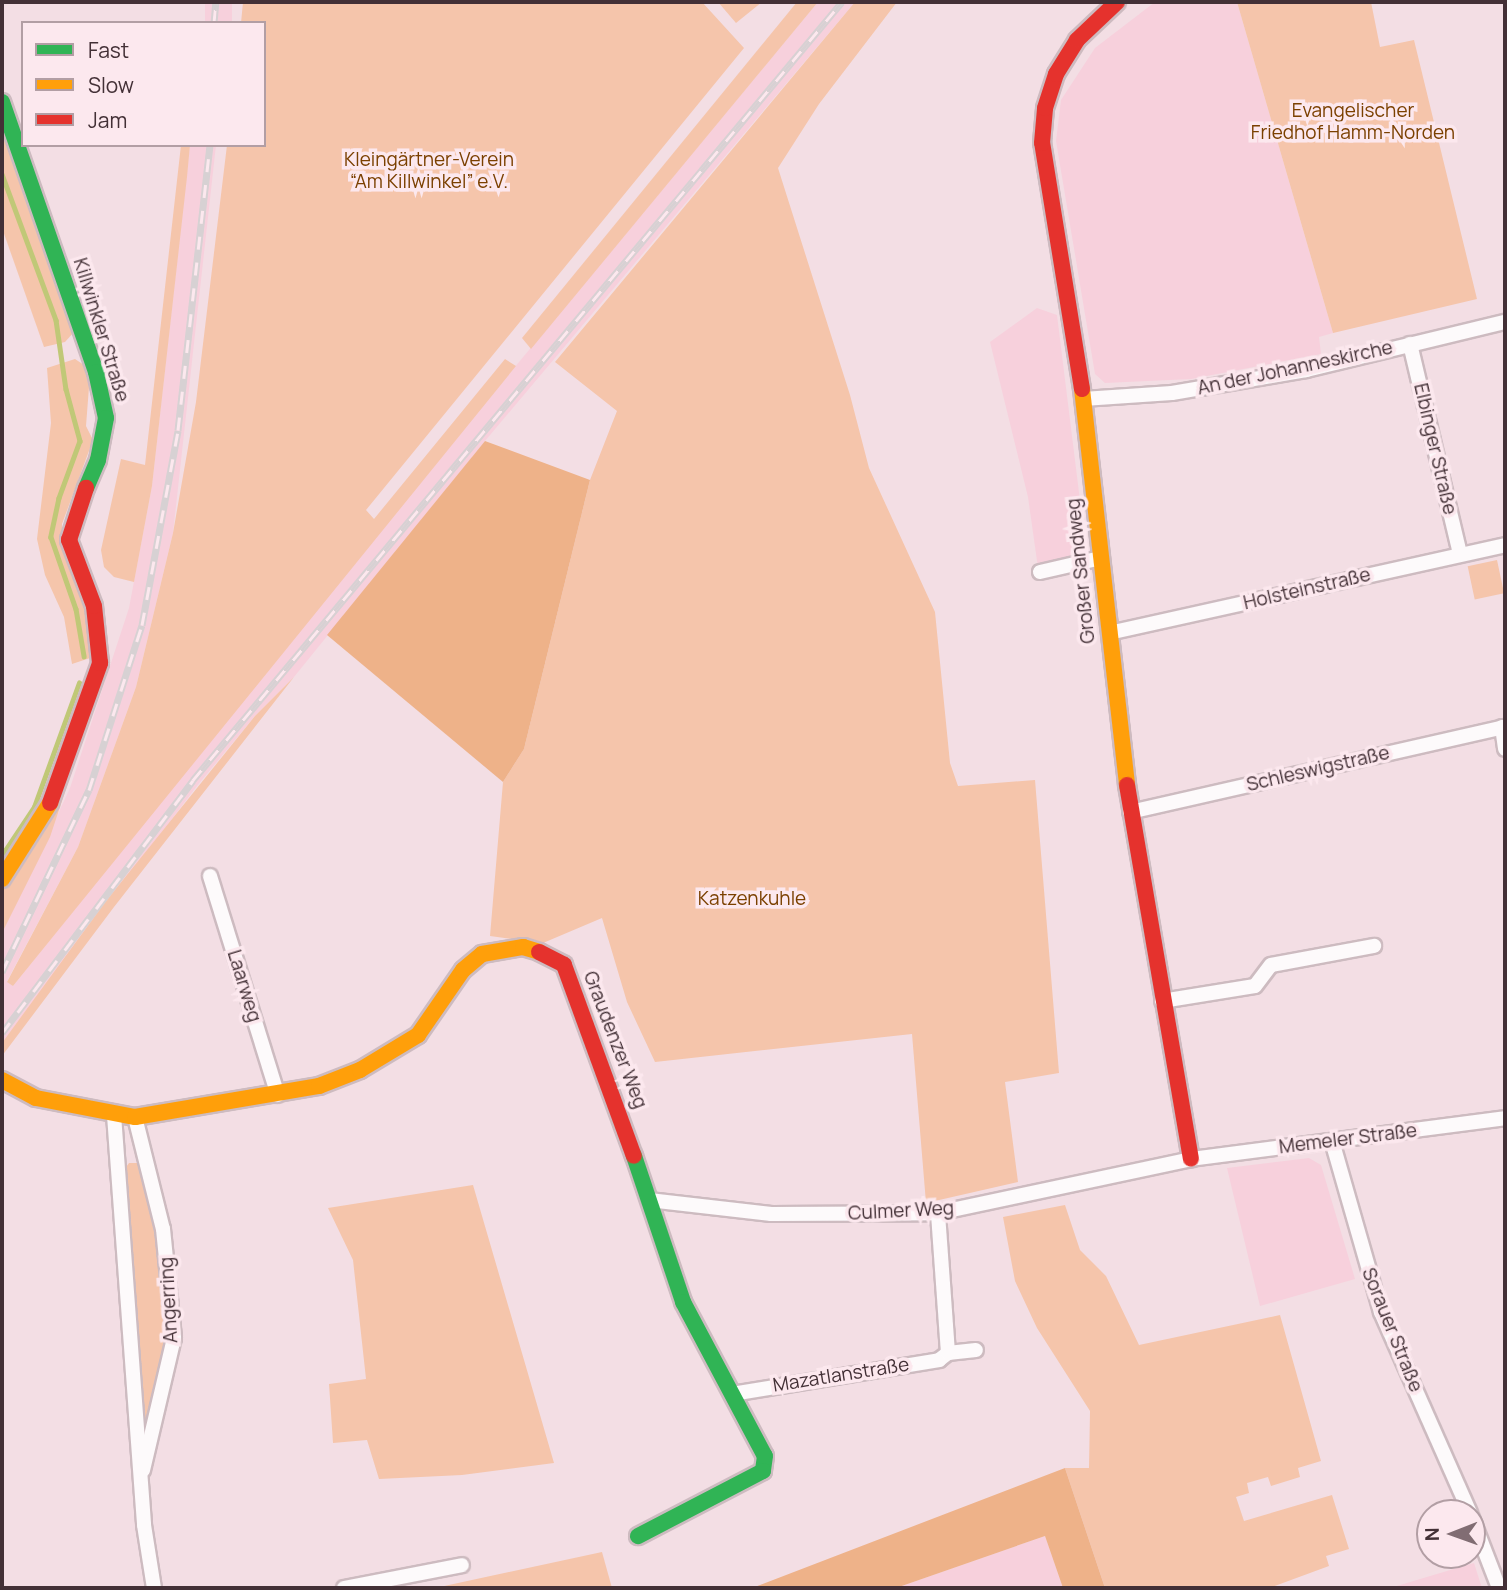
<!DOCTYPE html>
<html>
<head>
<meta charset="utf-8">
<style>
	body { margin:0 }
	#map { position:relative; width:1507px; height:1590px; overflow:hidden; background:#f3dee4; font-family:Manrope,sans-serif }
	div>[style] { position:absolute }
	.built>* { inset:0; background:#f7d0dc; transform-origin:0 0 }
	.green>* { inset:0; background:#f5c5ab; transform-origin:0 0 }
	.forest>* { inset:0; background:#eeb289 }
	.stream>* { height:4.5px; margin:-2.25px; padding:0 2.25px; transform-origin:2.25px; border-radius:2.25px; background:#c0c877 }
	.roads { filter:drop-shadow(2px 0 #cdbbc0) drop-shadow(-2px 0 #cdbbc0) drop-shadow(0 2px #cdbbc0) drop-shadow(0 -2px #cdbbc0) }
	.street>* { height:14px; margin:-7px; padding:0 7px; transform-origin:7px; border-radius:7px; background:#fdfafb }
	.fast>* { height:16px; margin:-8px; padding:0 8px; transform-origin:8px; border-radius:8px; background:#30b455 }
	.slow>* { height:16px; margin:-8px; padding:0 8px; transform-origin:8px; border-radius:8px; background:#ff9f0a }
	.jam>* { height:16px; margin:-8px; padding:0 8px; transform-origin:8px; border-radius:8px; background:#e5322d }
	.rail>* { height:7px; margin-top:-3.5px; transform-origin:0; background:repeating-linear-gradient(90deg,#fce8ee 0 13px,#d7d1d3 0 26px); box-sizing:border-box; border-block:2px solid #d7d1d3 }
	span { translate:-50% -50%; white-space:nowrap; text-align:center; line-height:1.15; -webkit-text-stroke:7px #fce8ee; paint-order:stroke }
	.park-label { font-size:19px; color:#7b4000 }
	.street-label { font-size:19px; color:#433036 }
	.frame { position:absolute; inset:0; border:4px solid #433036; pointer-events:none }
	.legend { position:absolute; left:21px; top:21px; width:245px; height:126px; box-sizing:border-box; background:#fce8ee; border:2px solid #b29ea4; margin:0; padding:9px 12px; list-style:none; font-size:21px; color:#433036 }
	.legend li { display:flex; align-items:center; gap:14px; height:35px }
	.legend b { width:35px; border:2px solid #b29ea4 }
	.north { position:absolute; left:1416px; top:1499px; width:70px; height:70px; box-sizing:border-box; background:#fce8ee; border:2px solid #b29ea4; border-radius:50%; rotate:269deg; font-size:19px; font-weight:700; line-height:28px; text-align:center; color:#433036 }
	.north::after { content:''; display:block; margin:auto; width:24px; height:32px; background:#816d73; clip-path:polygon(50% 0,100% 100%,50% 72%,0 100%) }
</style>
</head>
<body>
<div id="map">
	<div class="built">
		<i style="left:205px;top:2px;width:27px;height:21px"></i>
		<i style="clip-path:polygon(818px 2px,855px 2px,485px 441px,294px 677px,255px 716px,197px 786px,2px 1043px,2px 933px,70px 788px,129px 608px,152px 486px,190px 145px,216px 145px,173px 533px,136px 687px,78px 847px,7px 981px,13px 986px,382px 527px)"></i>
		<i style="clip-path:polygon(1155px 2px,1237px 2px,1333px 333px,1319px 337px,1321px 354px,1191px 379px,1105px 383px,1095px 374px,1056px 141px,1061px 100px,1095px 48px)"></i>
		<i style="clip-path:polygon(1037px 308px,1057px 315px,1087px 557px,1038px 568px,1028px 497px,990px 342px)"></i>
		<i style="clip-path:polygon(1309px 1158px,1321px 1165px,1355px 1279px,1260px 1306px,1227px 1168px)"></i>
		<i style="clip-path:polygon(1045px 1536px,1063px 1588px,896px 1588px)"></i>
		<i style="clip-path:polygon(1474px 1563px,1482px 1588px,1390px 1588px,1467px 1565px)"></i>
	</div>
	<div class="green">
		<i style="clip-path:polygon(243px 2px,702px 2px,744px 48px,366px 510px,374px 519px,505px 359px,516px 366px,13px 986px,7px 982px,78px 847px,136px 687px,173px 533px,196px 402px,227px 145px,264px 145px,264px 23px,241px 23px)"></i>
		<i style="clip-path:polygon(718px 2px,762px 2px,736px 23px)"></i>
		<i style="clip-path:polygon(797px 2px,818px 2px,531px 349px,522px 338px)"></i>
		<i style="clip-path:polygon(855px 2px,897px 2px,819px 104px,778px 168px,850px 395px,869px 468px,935px 612px,950px 763px,958px 786px,1035px 780px,1059px 1073px,1005px 1082px,1018px 1182px,926px 1203px,912px 1034px,655px 1062px,627px 1002px,602px 918px,543px 943px,490px 936px,503px 782px,524px 749px,590px 480px,617px 411px,555px 362px)"></i>
		<i style="clip-path:polygon(1237px 2px,1371px 2px,1380px 47px,1414px 40px,1477px 299px,1333px 333px)"></i>
		<i style="clip-path:polygon(2px 133px,74px 332px,65px 342px,44px 347px,2px 228px)"></i>
		<i style="clip-path:polygon(181px 145px,190px 145px,187px 177px,152px 486px,134px 582px,114px 577px,104px 567px,101px 550px,121px 459px,145px 465px)"></i>
		<i style="clip-path:polygon(75px 359px,84px 365px,89px 387px,86px 426px,93px 440px,62px 524px,62px 548px,86px 604px,90px 658px,72px 664px,64px 617px,45px 575px,37px 539px,51px 423px,47px 368px)"></i>
		<i style="left:1497px;top:560px;width:34px;height:30px;rotate:78deg"></i>
		<i style="clip-path:polygon(294px 677px,114px 907px,2px 1056px,2px 1043px,106px 901px,255px 716px)"></i>
		<i style="clip-path:polygon(72px 771px,50px 837px,2px 933px,2px 888px,37px 843px)"></i>
		<i style="clip-path:polygon(129px 1163px,140px 1163px,157px 1219px,168px 1322px,165px 1361px,147px 1429px,142px 1426px,124px 1170px)"></i>
		<i style="clip-path:polygon(473px 1185px,554px 1463px,462px 1475px,379px 1479px,367px 1440px,333px 1443px,329px 1384px,366px 1379px,353px 1260px,328px 1208px)"></i>
		<i style="clip-path:polygon(1065px 1205px,1080px 1250px,1106px 1276px,1139px 1345px,1280px 1315px,1321px 1461px,1298px 1468px,1300px 1477px,1271px 1486px,1268px 1477px,1247px 1483px,1249px 1493px,1236px 1497px,1244px 1521px,1332px 1495px,1349px 1549px,1326px 1556px,1329px 1566px,1269px 1588px,1105px 1588px,1065px 1468px,1089px 1468px,1090px 1411px,1037px 1328px,1015px 1281px,1003px 1217px)"></i>
		<i style="clip-path:polygon(602px 1552px,612px 1588px,435px 1588px)"></i>
	</div>
	<div class="forest">
		<i style="clip-path:polygon(485px 441px,590px 480px,524px 749px,503px 782px,327px 635px)"></i>
		<i style="clip-path:polygon(1065px 1468px,1105px 1588px,1063px 1588px,1045px 1536px,896px 1588px,752px 1588px)"></i>
	</div>
	<div class="stream">
		<i style="left:2px;top:174px;width:156px;rotate:69.7deg"></i>
		<i style="left:56px;top:320px;width:70px;rotate:81.8deg"></i>
		<i style="left:66px;top:389px;width:54px;rotate:74.9deg"></i>
		<i style="left:80px;top:441px;width:61px;rotate:110.2deg"></i>
		<i style="left:59px;top:498px;width:40px;rotate:102deg"></i>
		<i style="left:51px;top:537px;width:76px;rotate:70.9deg"></i>
		<i style="left:76px;top:609px;width:48px;rotate:80.3deg"></i>
		<i style="left:2px;top:855px;width:58px;rotate:-56.3deg"></i>
		<i style="left:34px;top:807px;width:132px;rotate:-70.1deg"></i>
	</div>
	<div class="roads">
		<div class="street">
			<i style="left:1410px;top:344px;width:216px;rotate:76.6deg"></i>
			<i style="left:1083px;top:399px;width:89px;rotate:-3.9deg"></i>
			<i style="left:1172px;top:393px;width:136px;rotate:-9.7deg"></i>
			<i style="left:1306px;top:370px;width:205px;rotate:-13.6deg"></i>
			<i style="left:1040px;top:572px;width:63px;rotate:-12.9deg"></i>
			<i style="left:1109px;top:633px;width:406px;rotate:-12.5deg"></i>
			<i style="left:1502px;top:727px;width:22px;rotate:82deg"></i>
			<i style="left:1130px;top:812px;width:385px;rotate:-12.8deg"></i>
			<i style="left:210px;top:876px;width:229px;rotate:72.8deg"></i>
			<i style="left:1162px;top:1001px;width:94px;rotate:-9.2deg"></i>
			<i style="left:1255px;top:986px;width:26px;rotate:-53deg"></i>
			<i style="left:1271px;top:965px;width:105px;rotate:-10.5deg"></i>
			<i style="left:114px;top:1115px;width:411px;rotate:85.8deg"></i>
			<i style="left:144px;top:1525px;width:64px;rotate:81deg"></i>
			<i style="left:135px;top:1117px;width:115px;rotate:76deg"></i>
			<i style="left:163px;top:1229px;width:110px;rotate:84.2deg"></i>
			<i style="left:174px;top:1338px;width:136px;rotate:103.2deg"></i>
			<i style="left:1332px;top:1141px;width:178px;rotate:74deg"></i>
			<i style="left:1381px;top:1312px;width:220px;rotate:66.1deg"></i>
			<i style="left:649px;top:1200px;width:123px;rotate:6.5deg"></i>
			<i style="left:771px;top:1214px;width:167px;rotate:-0.3deg"></i>
			<i style="left:938px;top:1213px;width:259px;rotate:-12deg"></i>
			<i style="left:1191px;top:1159px;width:317px;rotate:-7.4deg"></i>
			<i style="left:948px;top:1353px;width:28px;rotate:-6deg"></i>
			<i style="left:732px;top:1394px;width:210px;rotate:-9.3deg"></i>
			<i style="left:939px;top:1360px;width:11px;rotate:-38deg"></i>
			<i style="left:948px;top:1353px;width:140px;rotate:-94.1deg"></i>
			<i style="left:1472px;top:1518px;width:75px;rotate:68.9deg"></i>
			<i style="left:344px;top:1588px;width:120px;rotate:-11deg"></i>
		</div>
		<div class="fast">
			<i style="left:2px;top:102px;width:286px;rotate:70.8deg"></i>
			<i style="left:96px;top:372px;width:47px;rotate:77.7deg"></i>
			<i style="left:106px;top:418px;width:43px;rotate:100.8deg"></i>
			<i style="left:98px;top:460px;width:30px;rotate:113deg"></i>
			<i style="left:634px;top:1156px;width:154px;rotate:71.4deg"></i>
			<i style="left:683px;top:1302px;width:174px;rotate:62deg"></i>
			<i style="left:765px;top:1456px;width:15px;rotate:98deg"></i>
			<i style="left:763px;top:1471px;width:141px;rotate:152.5deg"></i>
		</div>
		<div class="slow">
			<i style="left:1082px;top:389px;width:399px;rotate:83.5deg"></i>
			<i style="left:2px;top:879px;width:90px;rotate:-57.7deg"></i>
			<i style="left:2px;top:1080px;width:38px;rotate:28deg"></i>
			<i style="left:36px;top:1098px;width:101px;rotate:10.9deg"></i>
			<i style="left:135px;top:1117px;width:187px;rotate:-9.6deg"></i>
			<i style="left:319px;top:1086px;width:44px;rotate:-21.3deg"></i>
			<i style="left:360px;top:1070px;width:68px;rotate:-31.1deg"></i>
			<i style="left:418px;top:1035px;width:79px;rotate:-55.3deg"></i>
			<i style="left:463px;top:970px;width:25px;rotate:-40deg"></i>
			<i style="left:482px;top:954px;width:42px;rotate:-9.7deg"></i>
			<i style="left:523px;top:947px;width:17px;rotate:17deg"></i>
		</div>
		<div class="jam">
			<i style="left:1082px;top:389px;width:249px;rotate:-99.2deg"></i>
			<i style="left:1042px;top:143px;width:35px;rotate:-85deg"></i>
			<i style="left:1045px;top:108px;width:36px;rotate:-72deg"></i>
			<i style="left:1056px;top:74px;width:40px;rotate:-58deg"></i>
			<i style="left:1077px;top:40px;width:55px;rotate:-43.5deg"></i>
			<i style="left:1127px;top:785px;width:379px;rotate:80.3deg"></i>
			<i style="left:50px;top:803px;width:149px;rotate:-70.3deg"></i>
			<i style="left:100px;top:663px;width:57px;rotate:-96deg"></i>
			<i style="left:94px;top:606px;width:71px;rotate:-110.7deg"></i>
			<i style="left:69px;top:540px;width:55px;rotate:-71.9deg"></i>
			<i style="left:539px;top:952px;width:28px;rotate:27deg"></i>
			<i style="left:564px;top:965px;width:203px;rotate:69.9deg"></i>
		</div>
	</div>
	<div class="rail">
		<i style="left:214px;top:23px;width:21px;rotate:-85deg"></i>
		<i style="left:2px;top:972px;width:202px;rotate:-64.5deg"></i>
		<i style="left:89px;top:790px;width:173px;rotate:-72.2deg"></i>
		<i style="left:142px;top:625px;width:198px;rotate:-79.5deg"></i>
		<i style="left:178px;top:430px;width:287px;rotate:-83.6deg"></i>
		<i style="left:2px;top:1033px;width:317px;rotate:-52.9deg"></i>
		<i style="left:193px;top:780px;width:1013px;rotate:-50.17deg"></i>
	</div>
	<div class="park-label">
		<span style="left:1353px;top:122px">Evangelischer<br>Friedhof Hamm-Norden</span>
		<span style="left:429px;top:171px">Kleingärtner-Verein<br>“Am Killwinkel” e.V.</span>
		<span style="left:752px;top:899px">Katzenkuhle</span>
	</div>
	<div class="street-label">
		<span style="left:101px;top:330px;rotate:73deg">Killwinkler Straße</span>
		<span style="left:1295px;top:368px;rotate:-12deg">An der Johanneskirche</span>
		<span style="left:1435px;top:449px;rotate:77deg">Elbinger Straße</span>
		<span style="left:1081px;top:571px;rotate:-96deg">Großer Sandweg</span>
		<span style="left:1307px;top:589px;rotate:-13deg">Holsteinstraße</span>
		<span style="left:1318px;top:769px;rotate:-13deg">Schleswigstraße</span>
		<span style="left:244px;top:986px;rotate:73deg">Laarweg</span>
		<span style="left:615px;top:1040px;rotate:69deg">Graudenzer Weg</span>
		<span style="left:1348px;top:1139px;rotate:-7deg">Memeler Straße</span>
		<span style="left:901px;top:1211px;rotate:-3deg">Culmer Weg</span>
		<span style="left:169px;top:1300px;rotate:-93deg">Angerring</span>
		<span style="left:1392px;top:1330px;rotate:68deg">Sorauer Straße</span>
		<span style="left:841px;top:1375px;rotate:-9deg">Mazatlanstraße</span>
	</div>
	<div class="frame"></div>
	<ul class="legend">
	<li><b style="height:9px;background:#30b455"></b>Fast</li>
	<li><b style="height:9px;background:#ff9f0a"></b>Slow</li>
	<li><b style="height:9px;background:#e5322d"></b>Jam</li>
	</ul>
	<div class="north">N</div>
</div>
</body>
</html>
